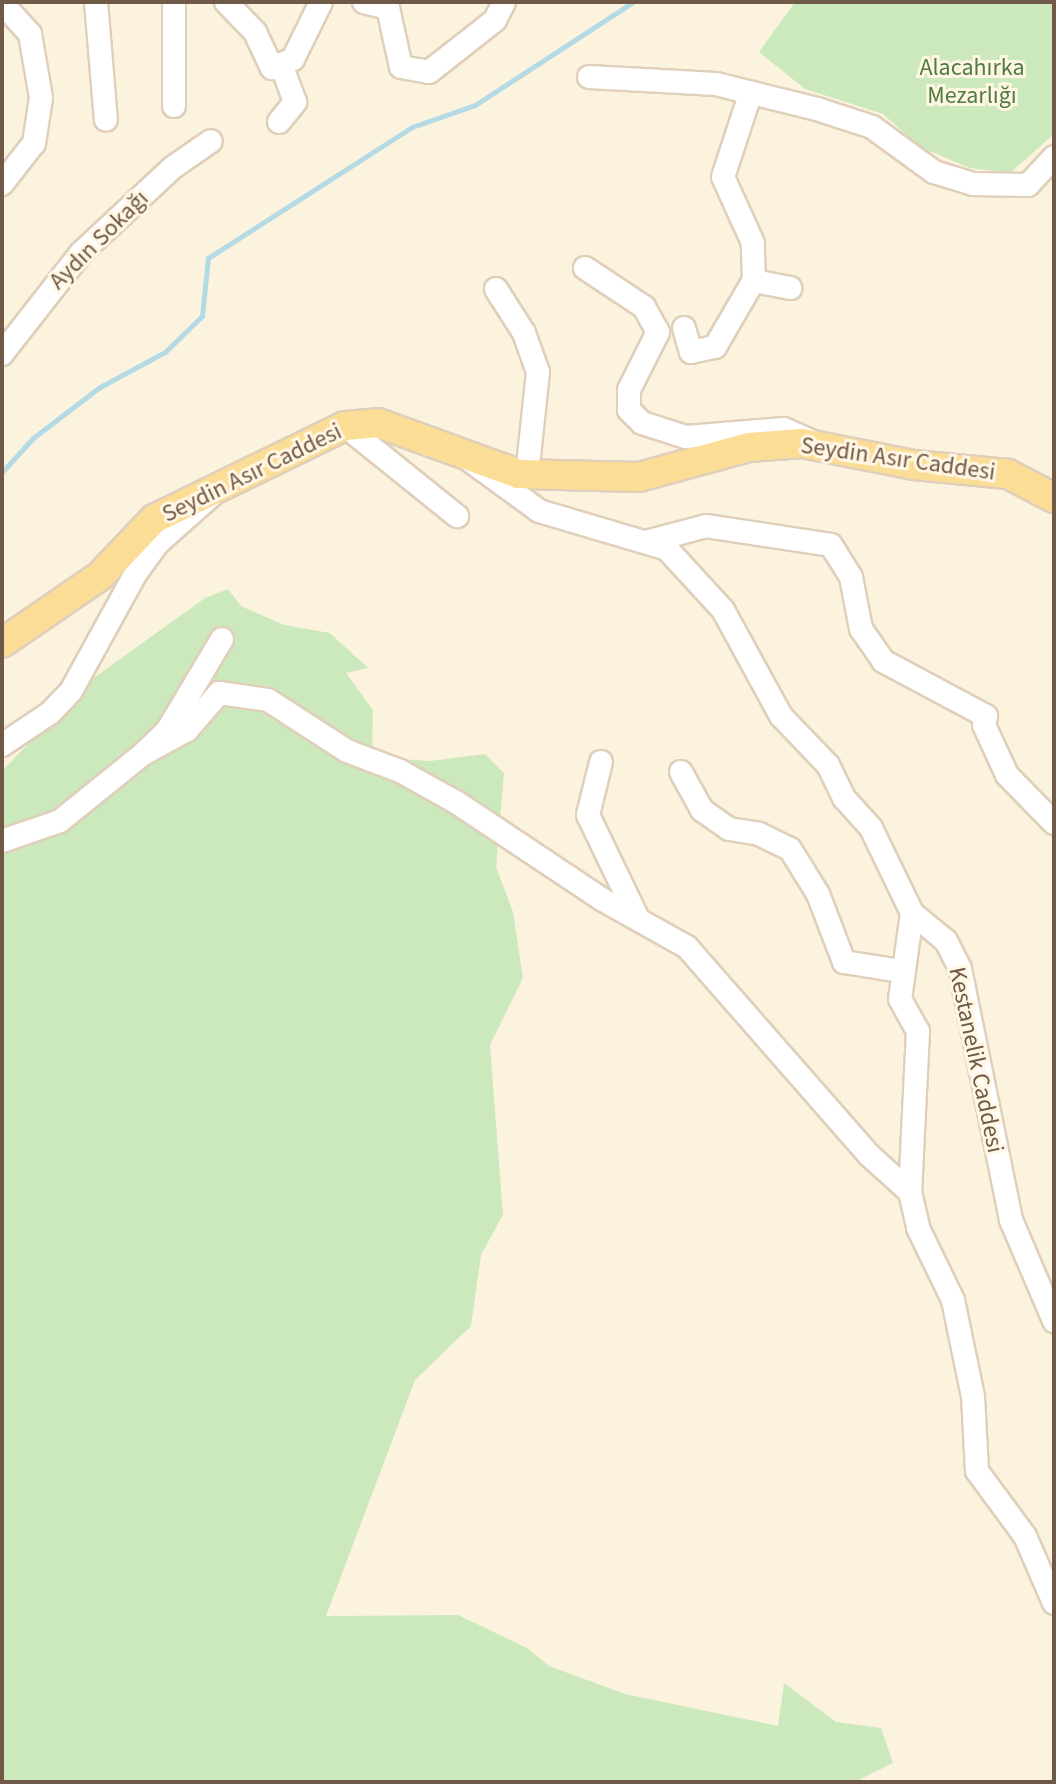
<!DOCTYPE html>
<html>
<head>
<meta charset="utf-8">
<style>
	body { margin:0 }
	#map { position:relative; width:1056px; height:1784px; overflow:hidden; background:#fcf3de; font-family:"Source Sans 3",sans-serif }
	div>[style] { position:absolute }
	.green>* { inset:0; background:#cce9be }
	.stream>* { height:5px; margin:-2.5px; padding:0 2.5px; transform-origin:2.5px; border-radius:2.5px; background:#b4dae5 }
	.roads { filter:drop-shadow(2px 0 #dfcfbb) drop-shadow(-2px 0 #dfcfbb) drop-shadow(0 2px #dfcfbb) drop-shadow(0 -2px #dfcfbb) }
	.minor>* { height:22px; margin:-11px; padding:0 11px; transform-origin:11px; border-radius:11px; background:#fff }
	.major>* { height:28px; margin:-14px; padding:0 14px; transform-origin:14px; border-radius:14px; background:#fbdd96 }
	span { translate:-50% -50%; white-space:nowrap; text-align:center; line-height:1.15; -webkit-text-stroke:6px #fff6e4; paint-order:stroke }
	.park-label { font-size:24px; color:#4f7d41 }
	.street-label { font-size:24px; color:#715947 }
	.frame { position:absolute; inset:0; border:4px solid #715947; pointer-events:none }
</style>
</head>
<body>
<div id="map">
	<div class="green">
		<i style="clip-path:polygon(795px 2px,1054px 2px,1054px 134px,1010px 173px,970px 168px,920px 147px,883px 114px,805px 89px,759px 52px)"></i>
		<i style="clip-path:polygon(228px 589px,241px 606px,284px 625px,330px 633px,368px 668px,346px 673px,373px 710px,372px 757px,430px 761px,485px 754px,504px 773px,496px 867px,513px 912px,523px 978px,490px 1045px,503px 1215px,481px 1255px,471px 1326px,415px 1380px,326px 1616px,458px 1615px,527px 1648px,549px 1666px,625px 1694px,778px 1726px,784px 1683px,836px 1722px,881px 1728px,893px 1763px,855px 1782px,2px 1782px,2px 771px,88px 682px,205px 598px)"></i>
	</div>
	<div class="stream">
		<i style="left:2px;top:472px;width:46px;rotate:-47.6deg"></i>
		<i style="left:33px;top:438px;width:84px;rotate:-37.3deg"></i>
		<i style="left:100px;top:387px;width:74px;rotate:-28.3deg"></i>
		<i style="left:165px;top:352px;width:52px;rotate:-44.2deg"></i>
		<i style="left:202px;top:316px;width:58px;rotate:-84.1deg"></i>
		<i style="left:208px;top:258px;width:242px;rotate:-32.7deg"></i>
		<i style="left:412px;top:127px;width:67px;rotate:-19.2deg"></i>
		<i style="left:475px;top:105px;width:189px;rotate:-33.1deg"></i>
	</div>
	<div class="roads">
		<div class="minor">
			<i style="left:96px;top:2px;width:118px;rotate:85.2deg"></i>
			<i style="left:174px;top:2px;width:104px;rotate:90deg"></i>
			<i style="left:226px;top:2px;width:42px;rotate:46deg"></i>
			<i style="left:255px;top:32px;width:40px;rotate:65deg"></i>
			<i style="left:272px;top:68px;width:23px;rotate:-23deg"></i>
			<i style="left:293px;top:59px;width:64px;rotate:-63.8deg"></i>
			<i style="left:364px;top:2px;width:25px;rotate:14deg"></i>
			<i style="left:388px;top:8px;width:60px;rotate:77.6deg"></i>
			<i style="left:401px;top:67px;width:28px;rotate:10deg"></i>
			<i style="left:429px;top:72px;width:84px;rotate:-38.2deg"></i>
			<i style="left:495px;top:20px;width:20px;rotate:-63deg"></i>
			<i style="left:2px;top:3px;width:42px;rotate:47.9deg"></i>
			<i style="left:30px;top:34px;width:65px;rotate:80.2deg"></i>
			<i style="left:41px;top:98px;width:46px;rotate:98.8deg"></i>
			<i style="left:34px;top:143px;width:52px;rotate:128deg"></i>
			<i style="left:589px;top:77px;width:127px;rotate:3.2deg"></i>
			<i style="left:716px;top:84px;width:104px;rotate:13.9deg"></i>
			<i style="left:817px;top:109px;width:58px;rotate:18.1deg"></i>
			<i style="left:872px;top:127px;width:77px;rotate:36deg"></i>
			<i style="left:934px;top:172px;width:41px;rotate:17.1deg"></i>
			<i style="left:973px;top:184px;width:55px;rotate:1deg"></i>
			<i style="left:1028px;top:185px;width:38px;rotate:-47deg"></i>
			<i style="left:279px;top:122px;width:26px;rotate:-51deg"></i>
			<i style="left:295px;top:102px;width:40px;rotate:-110.2deg"></i>
			<i style="left:585px;top:268px;width:71px;rotate:33.5deg"></i>
			<i style="left:644px;top:307px;width:29px;rotate:61deg"></i>
			<i style="left:658px;top:332px;width:65px;rotate:116.6deg"></i>
			<i style="left:629px;top:390px;width:20px;rotate:90deg"></i>
			<i style="left:629px;top:410px;width:18px;rotate:45deg"></i>
			<i style="left:642px;top:423px;width:46px;rotate:17.7deg"></i>
			<i style="left:686px;top:437px;width:98px;rotate:-4.7deg"></i>
			<i style="left:784px;top:429px;width:32px;rotate:24deg"></i>
			<i style="left:754px;top:281px;width:37px;rotate:11deg"></i>
			<i style="left:496px;top:289px;width:52px;rotate:57.5deg"></i>
			<i style="left:524px;top:333px;width:41px;rotate:70.3deg"></i>
			<i style="left:538px;top:372px;width:104px;rotate:96.1deg"></i>
			<i style="left:684px;top:328px;width:25px;rotate:74deg"></i>
			<i style="left:691px;top:352px;width:25px;rotate:-12deg"></i>
			<i style="left:715px;top:347px;width:78px;rotate:-59.8deg"></i>
			<i style="left:754px;top:280px;width:37px;rotate:-92deg"></i>
			<i style="left:753px;top:243px;width:72px;rotate:-114.4deg"></i>
			<i style="left:723px;top:177px;width:89px;rotate:-71.8deg"></i>
			<i style="left:2px;top:354px;width:128px;rotate:-52deg"></i>
			<i style="left:81px;top:253px;width:125px;rotate:-43deg"></i>
			<i style="left:172px;top:168px;width:47px;rotate:-34.7deg"></i>
			<i style="left:345px;top:426px;width:144px;rotate:38.8deg"></i>
			<i style="left:468px;top:459px;width:88px;rotate:36.2deg"></i>
			<i style="left:539px;top:511px;width:134px;rotate:16.5deg"></i>
			<i style="left:667px;top:549px;width:83px;rotate:47.4deg"></i>
			<i style="left:723px;top:610px;width:121px;rotate:61.3deg"></i>
			<i style="left:781px;top:716px;width:68px;rotate:46.2deg"></i>
			<i style="left:828px;top:765px;width:37px;rotate:64deg"></i>
			<i style="left:844px;top:798px;width:40px;rotate:48deg"></i>
			<i style="left:871px;top:828px;width:94px;rotate:64.2deg"></i>
			<i style="left:912px;top:913px;width:44px;rotate:39.5deg"></i>
			<i style="left:946px;top:941px;width:31px;rotate:63deg"></i>
			<i style="left:960px;top:969px;width:256px;rotate:78.5deg"></i>
			<i style="left:1011px;top:1220px;width:110px;rotate:66.9deg"></i>
			<i style="left:646px;top:542px;width:62px;rotate:-14.9deg"></i>
			<i style="left:706px;top:526px;width:126px;rotate:8.6deg"></i>
			<i style="left:831px;top:545px;width:38px;rotate:58deg"></i>
			<i style="left:851px;top:577px;width:53px;rotate:79.1deg"></i>
			<i style="left:861px;top:629px;width:39px;rotate:55deg"></i>
			<i style="left:883px;top:661px;width:117px;rotate:28.1deg"></i>
			<i style="left:986px;top:716px;width:9px;rotate:103deg"></i>
			<i style="left:984px;top:725px;width:55px;rotate:65.3deg"></i>
			<i style="left:1007px;top:775px;width:67px;rotate:45.6deg"></i>
			<i style="left:2px;top:745px;width:58px;rotate:-33.7deg"></i>
			<i style="left:50px;top:713px;width:30px;rotate:-46deg"></i>
			<i style="left:71px;top:691px;width:135px;rotate:-61.2deg"></i>
			<i style="left:136px;top:573px;width:37px;rotate:-54deg"></i>
			<i style="left:158px;top:543px;width:71px;rotate:-41.6deg"></i>
			<i style="left:143px;top:754px;width:50px;rotate:-28.6deg"></i>
			<i style="left:187px;top:730px;width:49px;rotate:-49.1deg"></i>
			<i style="left:219px;top:693px;width:49px;rotate:8.1deg"></i>
			<i style="left:268px;top:700px;width:94px;rotate:32.8deg"></i>
			<i style="left:347px;top:751px;width:57px;rotate:20.7deg"></i>
			<i style="left:400px;top:771px;width:64px;rotate:29deg"></i>
			<i style="left:456px;top:802px;width:177px;rotate:33.7deg"></i>
			<i style="left:603px;top:900px;width:96px;rotate:29.2deg"></i>
			<i style="left:687px;top:947px;width:276px;rotate:48.8deg"></i>
			<i style="left:869px;top:1155px;width:55px;rotate:42.1deg"></i>
			<i style="left:601px;top:762px;width:55px;rotate:103.8deg"></i>
			<i style="left:588px;top:815px;width:115px;rotate:64.3deg"></i>
			<i style="left:681px;top:772px;width:43px;rotate:61.1deg"></i>
			<i style="left:702px;top:810px;width:33px;rotate:35deg"></i>
			<i style="left:729px;top:829px;width:30px;rotate:9deg"></i>
			<i style="left:759px;top:834px;width:34px;rotate:26deg"></i>
			<i style="left:790px;top:849px;width:53px;rotate:58.1deg"></i>
			<i style="left:818px;top:894px;width:73px;rotate:69.1deg"></i>
			<i style="left:844px;top:962px;width:58px;rotate:9deg"></i>
			<i style="left:2px;top:841px;width:61px;rotate:-19deg"></i>
			<i style="left:60px;top:821px;width:107px;rotate:-38.9deg"></i>
			<i style="left:143px;top:754px;width:33px;rotate:-44deg"></i>
			<i style="left:167px;top:731px;width:107px;rotate:-59.1deg"></i>
			<i style="left:912px;top:913px;width:87px;rotate:97.9deg"></i>
			<i style="left:900px;top:999px;width:37px;rotate:61deg"></i>
			<i style="left:918px;top:1031px;width:161px;rotate:92.8deg"></i>
			<i style="left:910px;top:1192px;width:37px;rotate:77deg"></i>
			<i style="left:918px;top:1228px;width:80px;rotate:64.1deg"></i>
			<i style="left:953px;top:1300px;width:99px;rotate:78.3deg"></i>
			<i style="left:973px;top:1397px;width:74px;rotate:86.9deg"></i>
			<i style="left:977px;top:1471px;width:81px;rotate:53.6deg"></i>
			<i style="left:1025px;top:1536px;width:73px;rotate:66.6deg"></i>
		</div>
		<div class="major">
			<i style="left:2px;top:643px;width:119px;rotate:-34.4deg"></i>
			<i style="left:100px;top:576px;width:79px;rotate:-46.5deg"></i>
			<i style="left:154px;top:519px;width:212px;rotate:-26deg"></i>
			<i style="left:345px;top:426px;width:33px;rotate:-5deg"></i>
			<i style="left:378px;top:423px;width:150px;rotate:19.9deg"></i>
			<i style="left:519px;top:474px;width:120px;rotate:1.4deg"></i>
			<i style="left:639px;top:477px;width:114px;rotate:-15.3deg"></i>
			<i style="left:749px;top:447px;width:53px;rotate:-4.3deg"></i>
			<i style="left:802px;top:443px;width:114px;rotate:11.1deg"></i>
			<i style="left:914px;top:465px;width:94px;rotate:5.5deg"></i>
			<i style="left:1008px;top:474px;width:52px;rotate:27.6deg"></i>
		</div>
	</div>
	<div class="park-label">
		<span style="left:972px;top:82px">Alacahırka<br>Mezarlığı</span>
	</div>
	<div class="street-label">
		<span style="left:99px;top:240px;rotate:-45deg">Aydın Sokağı</span>
		<span style="left:898px;top:459px;rotate:8deg">Seydin Asır Caddesi</span>
		<span style="left:252px;top:473px;rotate:-26deg">Seydin Asır Caddesi</span>
		<span style="left:976px;top:1060px;rotate:78deg">Kestanelik Caddesi</span>
	</div>
	<div class="frame"></div>
</div>
</body>
</html>
